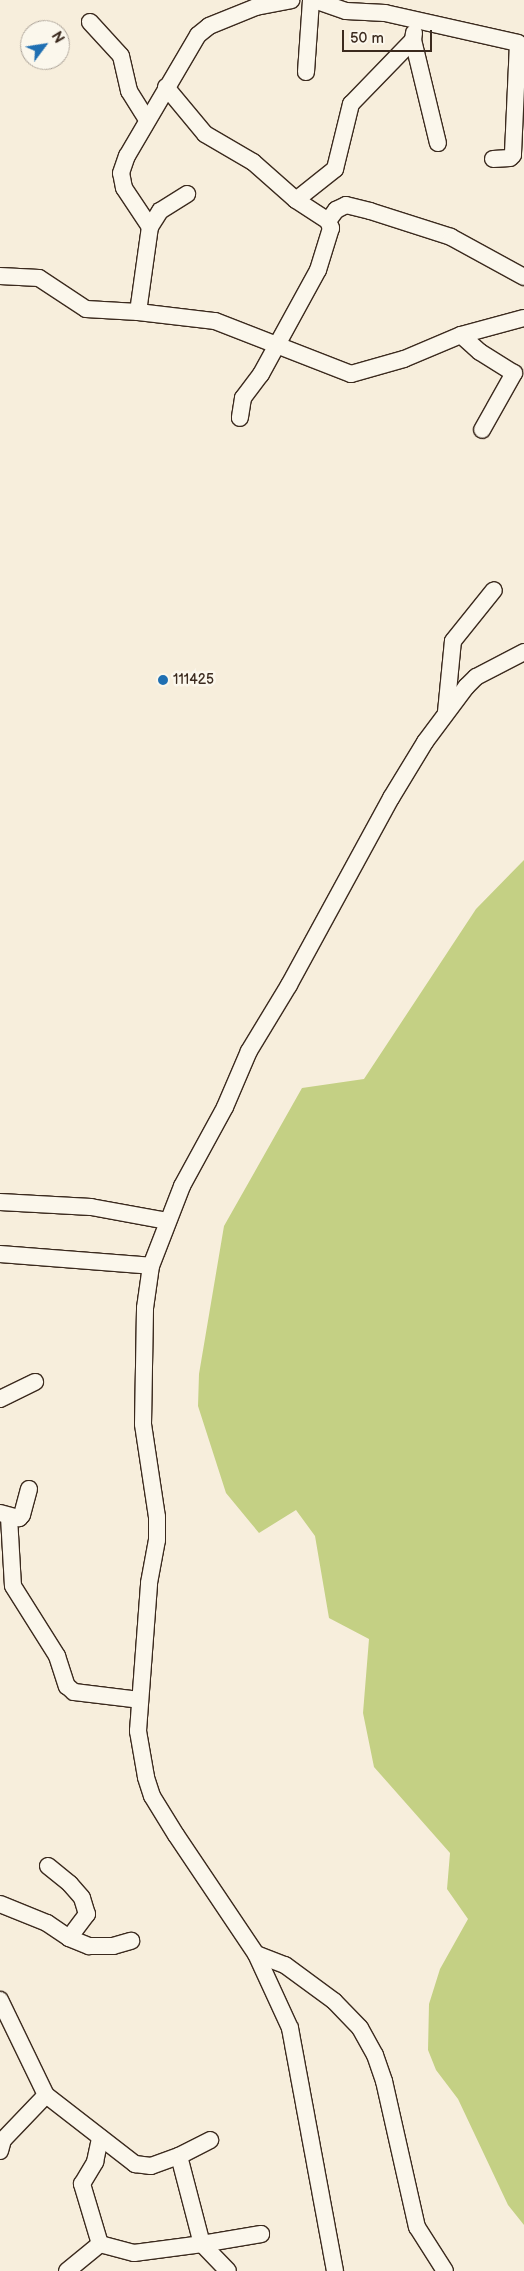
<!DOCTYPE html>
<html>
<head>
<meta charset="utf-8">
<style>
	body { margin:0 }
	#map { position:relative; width:524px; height:2271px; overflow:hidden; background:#f7eedc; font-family:"Balsamiq Sans",sans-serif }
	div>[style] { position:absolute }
	.green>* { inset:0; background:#c4d084 }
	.roads { filter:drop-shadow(1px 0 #3b2a1e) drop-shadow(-1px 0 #3b2a1e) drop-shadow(0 1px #3b2a1e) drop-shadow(0 -1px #3b2a1e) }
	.minor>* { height:16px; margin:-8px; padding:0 8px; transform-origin:8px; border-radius:8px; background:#fbf7ec }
	.dots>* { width:14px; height:14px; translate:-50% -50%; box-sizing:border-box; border:2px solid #fbf7ec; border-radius:50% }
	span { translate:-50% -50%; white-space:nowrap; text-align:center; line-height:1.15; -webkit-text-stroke:5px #fbf7ec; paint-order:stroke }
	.poi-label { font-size:14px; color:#3b2a1e }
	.left { translate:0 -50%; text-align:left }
	.north { position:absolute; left:20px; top:20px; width:50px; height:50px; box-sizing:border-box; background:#fbf7ec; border:1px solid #aea59a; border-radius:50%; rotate:59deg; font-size:14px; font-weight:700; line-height:20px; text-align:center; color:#3b2a1e }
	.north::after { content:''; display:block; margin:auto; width:18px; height:22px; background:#1f6fb2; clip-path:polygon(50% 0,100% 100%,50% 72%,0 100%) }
	.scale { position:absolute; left:342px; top:30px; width:90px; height:22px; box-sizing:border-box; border:2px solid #3b2a1e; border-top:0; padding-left:6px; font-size:15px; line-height:18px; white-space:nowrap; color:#3b2a1e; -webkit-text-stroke:4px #fbf7ec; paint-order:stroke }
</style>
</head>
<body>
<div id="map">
	<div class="green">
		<i style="clip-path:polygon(524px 860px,524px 2225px,508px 2205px,458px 2099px,436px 2070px,428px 2050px,429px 2004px,440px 1969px,468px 1919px,447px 1889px,450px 1853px,374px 1767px,363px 1713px,369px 1639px,329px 1618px,315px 1536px,296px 1510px,259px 1533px,226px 1493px,198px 1406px,199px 1374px,224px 1226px,302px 1088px,364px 1079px,476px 909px)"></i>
	</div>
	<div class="roads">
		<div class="minor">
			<i style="left:314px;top:0;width:34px;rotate:19deg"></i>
			<i style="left:346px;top:11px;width:39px;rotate:3deg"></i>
			<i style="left:385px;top:13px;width:136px;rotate:12.7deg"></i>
			<i style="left:518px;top:43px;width:112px;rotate:92.6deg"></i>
			<i style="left:513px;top:155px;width:4px;rotate:135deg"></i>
			<i style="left:510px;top:158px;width:17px;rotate:177deg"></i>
			<i style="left:90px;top:22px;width:46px;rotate:47.6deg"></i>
			<i style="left:121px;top:56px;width:36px;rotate:77deg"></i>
			<i style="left:129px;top:91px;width:34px;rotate:58deg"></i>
			<i style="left:414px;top:33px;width:7px;rotate:98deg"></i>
			<i style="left:413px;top:40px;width:106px;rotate:76.4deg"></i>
			<i style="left:306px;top:72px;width:72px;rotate:-86deg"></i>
			<i style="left:166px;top:87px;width:61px;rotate:50.3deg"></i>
			<i style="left:205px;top:134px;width:56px;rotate:30.3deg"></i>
			<i style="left:253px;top:162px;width:57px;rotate:41.5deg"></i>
			<i style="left:296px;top:200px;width:38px;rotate:33deg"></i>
			<i style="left:328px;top:221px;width:8px;rotate:67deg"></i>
			<i style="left:331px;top:228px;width:44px;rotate:107.2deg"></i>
			<i style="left:318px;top:270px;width:119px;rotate:118.7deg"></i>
			<i style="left:261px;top:374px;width:30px;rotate:127deg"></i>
			<i style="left:243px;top:398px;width:20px;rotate:99deg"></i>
			<i style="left:296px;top:200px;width:50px;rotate:-38.5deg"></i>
			<i style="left:335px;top:169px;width:67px;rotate:-76.2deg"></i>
			<i style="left:351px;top:104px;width:89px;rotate:-45.9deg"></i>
			<i style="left:328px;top:221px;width:14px;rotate:-54deg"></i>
			<i style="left:336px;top:210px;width:11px;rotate:-27deg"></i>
			<i style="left:346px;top:205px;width:25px;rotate:14deg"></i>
			<i style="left:370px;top:211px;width:85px;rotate:17.8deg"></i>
			<i style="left:451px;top:237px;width:83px;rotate:28.7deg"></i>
			<i style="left:150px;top:227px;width:19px;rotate:-58deg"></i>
			<i style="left:160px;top:211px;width:32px;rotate:-32deg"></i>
			<i style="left:0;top:276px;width:39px;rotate:3deg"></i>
			<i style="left:39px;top:278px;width:56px;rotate:33.4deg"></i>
			<i style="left:86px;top:309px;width:52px;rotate:3.3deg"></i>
			<i style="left:138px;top:312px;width:86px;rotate:-82deg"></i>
			<i style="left:150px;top:227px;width:47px;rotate:-123.7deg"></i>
			<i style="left:124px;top:188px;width:15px;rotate:-101deg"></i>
			<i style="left:121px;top:173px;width:18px;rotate:-71deg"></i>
			<i style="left:127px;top:156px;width:140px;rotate:-59.6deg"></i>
			<i style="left:198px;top:35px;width:14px;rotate:-39deg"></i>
			<i style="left:209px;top:26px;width:51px;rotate:-22deg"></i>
			<i style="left:256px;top:7px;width:36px;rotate:-11deg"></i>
			<i style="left:138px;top:312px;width:78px;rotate:6.7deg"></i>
			<i style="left:215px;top:321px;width:146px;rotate:21.3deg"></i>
			<i style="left:351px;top:374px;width:55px;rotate:-15.8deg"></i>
			<i style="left:404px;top:359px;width:62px;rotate:-22.8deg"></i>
			<i style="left:461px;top:335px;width:65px;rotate:-15.1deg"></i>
			<i style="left:461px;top:335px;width:25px;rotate:42deg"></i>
			<i style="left:480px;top:352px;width:40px;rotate:32deg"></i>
			<i style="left:514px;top:373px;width:65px;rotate:119.3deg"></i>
			<i style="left:446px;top:712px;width:71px;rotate:-84.4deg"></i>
			<i style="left:453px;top:641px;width:65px;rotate:-51.2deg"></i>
			<i style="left:0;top:1202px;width:91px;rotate:3.1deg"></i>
			<i style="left:91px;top:1207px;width:77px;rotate:10.4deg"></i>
			<i style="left:0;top:1254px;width:151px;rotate:4.5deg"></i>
			<i style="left:0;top:1399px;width:39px;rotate:-26deg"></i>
			<i style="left:0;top:1513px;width:20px;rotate:15deg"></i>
			<i style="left:19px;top:1518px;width:4px;rotate:-45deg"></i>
			<i style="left:22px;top:1515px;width:27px;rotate:-75deg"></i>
			<i style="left:9px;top:1517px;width:69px;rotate:86.7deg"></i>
			<i style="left:13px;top:1586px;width:83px;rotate:57.8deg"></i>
			<i style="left:57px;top:1656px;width:32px;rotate:72deg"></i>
			<i style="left:67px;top:1686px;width:9px;rotate:41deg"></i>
			<i style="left:74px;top:1692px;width:66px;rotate:6.9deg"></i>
			<i style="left:48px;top:1866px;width:28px;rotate:39deg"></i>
			<i style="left:70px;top:1884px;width:18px;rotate:49deg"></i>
			<i style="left:82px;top:1898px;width:17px;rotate:73deg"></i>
			<i style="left:87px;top:1914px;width:30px;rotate:127deg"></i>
			<i style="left:0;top:1904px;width:51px;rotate:22deg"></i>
			<i style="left:47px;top:1923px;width:27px;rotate:34deg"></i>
			<i style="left:69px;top:1938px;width:22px;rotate:22deg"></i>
			<i style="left:89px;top:1946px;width:24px"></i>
			<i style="left:113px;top:1946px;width:19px;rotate:-16deg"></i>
			<i style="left:256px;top:1954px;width:31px;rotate:21deg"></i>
			<i style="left:285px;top:1965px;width:61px;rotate:36.3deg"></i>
			<i style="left:334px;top:2001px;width:37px;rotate:46deg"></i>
			<i style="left:360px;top:2028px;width:31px;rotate:61deg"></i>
			<i style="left:375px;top:2055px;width:28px;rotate:71deg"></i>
			<i style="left:384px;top:2081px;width:150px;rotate:77.3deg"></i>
			<i style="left:417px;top:2227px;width:52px;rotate:57.5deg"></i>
			<i style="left:0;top:2000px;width:106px;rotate:64.2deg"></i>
			<i style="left:46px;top:2095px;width:113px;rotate:37.8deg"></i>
			<i style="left:135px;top:2164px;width:16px;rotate:7deg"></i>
			<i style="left:151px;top:2166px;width:30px;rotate:-20deg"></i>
			<i style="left:179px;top:2156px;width:91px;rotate:75.4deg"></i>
			<i style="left:202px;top:2244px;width:60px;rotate:-9.6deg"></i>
			<i style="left:0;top:2151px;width:11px;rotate:-75deg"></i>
			<i style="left:3px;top:2140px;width:62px;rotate:-46.3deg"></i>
			<i style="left:179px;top:2156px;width:35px;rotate:-27deg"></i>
			<i style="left:100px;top:2244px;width:35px;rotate:15deg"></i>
			<i style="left:134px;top:2253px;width:69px;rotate:-7.5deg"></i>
			<i style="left:202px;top:2244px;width:37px;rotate:46deg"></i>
			<i style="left:100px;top:2244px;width:63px;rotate:-106.7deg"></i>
			<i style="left:82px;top:2184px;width:26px;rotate:-59deg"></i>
			<i style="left:95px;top:2162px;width:25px;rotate:-78deg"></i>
			<i style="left:67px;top:2271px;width:43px;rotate:-39.3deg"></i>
			<i style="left:335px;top:2271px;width:247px;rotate:-100.5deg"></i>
			<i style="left:290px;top:2028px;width:81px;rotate:-114.7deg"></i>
			<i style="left:256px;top:1954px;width:143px;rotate:-123.9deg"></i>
			<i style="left:176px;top:1835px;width:46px;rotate:-121.6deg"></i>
			<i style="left:152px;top:1796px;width:20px;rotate:-108deg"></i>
			<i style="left:146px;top:1777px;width:47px;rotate:-99.9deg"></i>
			<i style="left:138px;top:1731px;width:148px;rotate:-85.7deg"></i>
			<i style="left:149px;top:1583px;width:44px;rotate:-79.5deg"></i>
			<i style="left:157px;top:1540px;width:23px;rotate:-90deg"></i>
			<i style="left:157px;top:1517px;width:94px;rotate:-98.6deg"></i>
			<i style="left:143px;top:1424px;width:116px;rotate:-89deg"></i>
			<i style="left:145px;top:1308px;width:42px;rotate:-81.9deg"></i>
			<i style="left:151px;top:1266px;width:86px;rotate:-68.8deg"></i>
			<i style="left:182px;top:1186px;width:90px;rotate:-61.4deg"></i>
			<i style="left:225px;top:1107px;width:61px;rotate:-66.8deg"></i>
			<i style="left:249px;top:1051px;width:77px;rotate:-58.8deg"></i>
			<i style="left:289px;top:985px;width:213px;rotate:-61.4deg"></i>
			<i style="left:391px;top:798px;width:66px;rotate:-58.7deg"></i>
			<i style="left:425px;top:742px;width:69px;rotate:-53.3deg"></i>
			<i style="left:466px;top:687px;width:14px;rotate:-45deg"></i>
			<i style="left:476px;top:677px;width:54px;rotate:-27.5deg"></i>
		</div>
	</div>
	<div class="dots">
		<i style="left:163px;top:680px;background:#1f6fb2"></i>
	</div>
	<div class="poi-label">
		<span class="left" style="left:173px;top:680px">111425</span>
	</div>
	<div class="north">N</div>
	<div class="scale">50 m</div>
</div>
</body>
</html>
